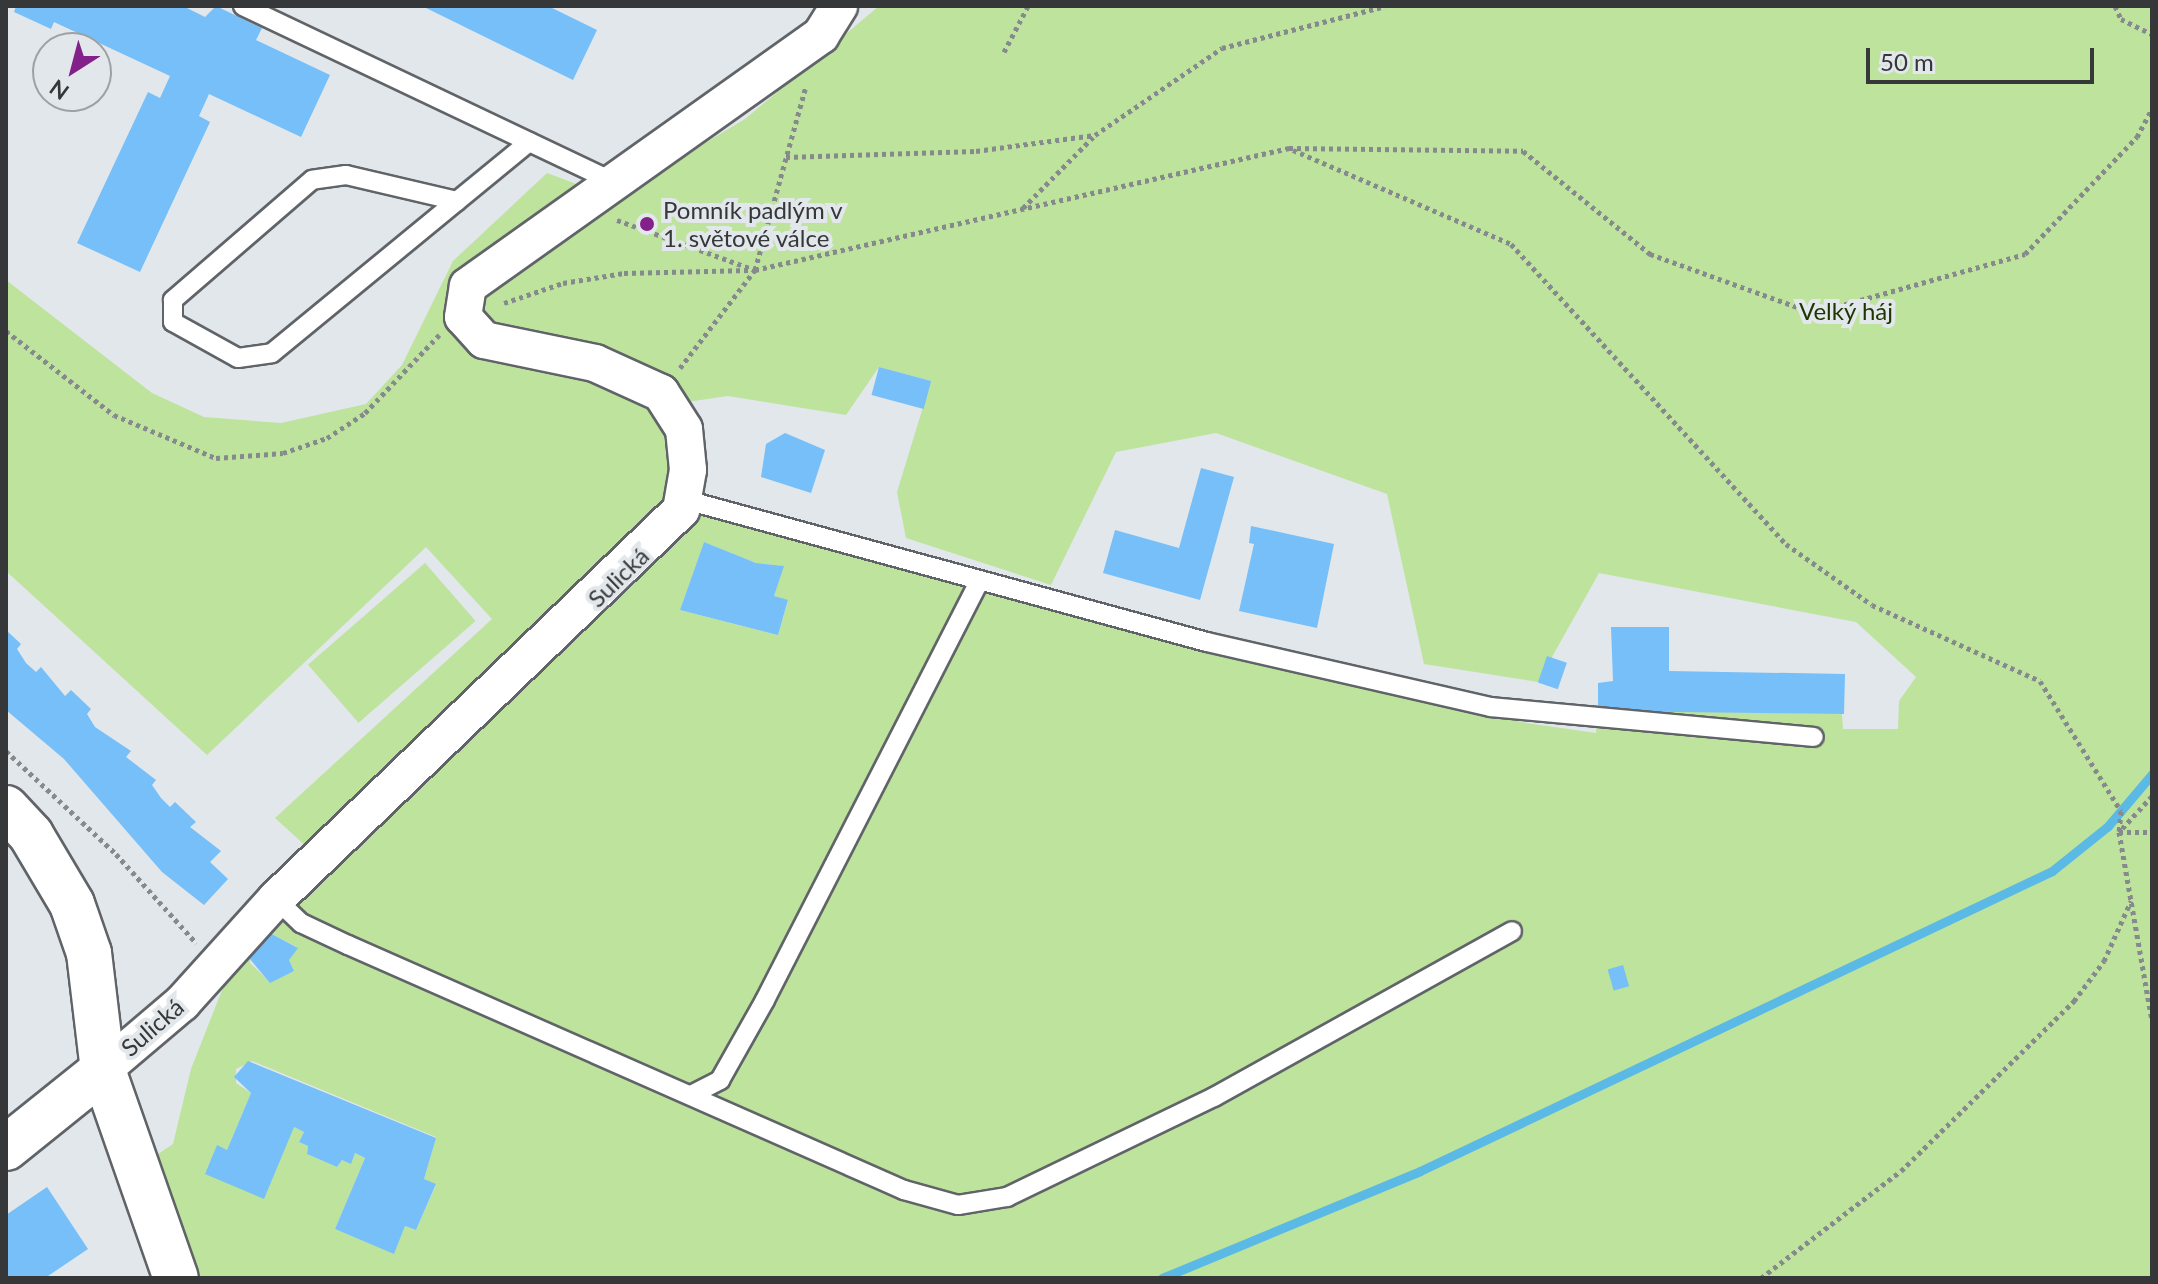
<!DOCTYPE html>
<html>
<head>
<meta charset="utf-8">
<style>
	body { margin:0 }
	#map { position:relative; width:2158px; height:1284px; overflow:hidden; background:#e2e7eb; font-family:Lato,sans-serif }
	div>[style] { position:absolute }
	.green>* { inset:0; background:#bde39d; transform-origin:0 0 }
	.stream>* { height:9px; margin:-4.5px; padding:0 4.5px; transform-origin:4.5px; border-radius:4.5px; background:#5bb9e6 }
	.building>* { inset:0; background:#76bff8; transform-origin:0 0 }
	.path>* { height:5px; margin-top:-2.5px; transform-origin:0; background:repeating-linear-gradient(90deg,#878a8d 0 4px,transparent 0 8px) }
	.roads { filter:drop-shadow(2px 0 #606468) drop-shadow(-2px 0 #606468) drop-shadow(0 2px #606468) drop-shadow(0 -2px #606468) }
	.service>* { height:18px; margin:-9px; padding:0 9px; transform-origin:9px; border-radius:9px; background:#fff }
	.minor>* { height:36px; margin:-18px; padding:0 18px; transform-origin:18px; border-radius:18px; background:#fff }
	.tertiary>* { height:44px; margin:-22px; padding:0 22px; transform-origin:22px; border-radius:22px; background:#fff }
	.dots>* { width:22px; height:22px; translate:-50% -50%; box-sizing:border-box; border:4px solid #e2e7eb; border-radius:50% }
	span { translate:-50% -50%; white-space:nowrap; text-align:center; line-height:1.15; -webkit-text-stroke:8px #e2e7eb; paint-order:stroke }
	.poi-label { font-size:24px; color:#353738 }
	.left { translate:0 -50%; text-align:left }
	.park-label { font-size:24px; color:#1d3600 }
	.street-label { font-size:24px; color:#353738 }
	.frame { position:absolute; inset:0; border:8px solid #353738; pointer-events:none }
	.north { position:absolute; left:32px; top:32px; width:80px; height:80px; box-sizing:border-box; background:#e2e7eb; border:2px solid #9da1a3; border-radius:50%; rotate:216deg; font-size:22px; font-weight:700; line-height:32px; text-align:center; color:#353738 }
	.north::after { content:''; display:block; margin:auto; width:28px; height:36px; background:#842089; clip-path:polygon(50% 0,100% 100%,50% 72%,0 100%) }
	.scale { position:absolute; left:1866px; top:48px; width:228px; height:36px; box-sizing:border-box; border:4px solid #353738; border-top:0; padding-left:10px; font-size:24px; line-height:28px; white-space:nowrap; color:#353738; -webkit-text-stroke:6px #e2e7eb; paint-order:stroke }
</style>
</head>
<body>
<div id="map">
	<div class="green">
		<i style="clip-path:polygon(evenodd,879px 6px,2152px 6px,2152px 1278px,193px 1278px,152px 1158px,173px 1144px,191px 1069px,224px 985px,251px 947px,250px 963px,270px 982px,294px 971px,289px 960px,297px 947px,266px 931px,296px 895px,423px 785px,699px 514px,1258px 663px,1526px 723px,1596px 733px,1598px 711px,1612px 710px,1842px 714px,1843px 729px,1898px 729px,1899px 701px,1916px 677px,1856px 622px,1599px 573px,1538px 682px,1424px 664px,1387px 494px,1216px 433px,1116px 452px,1051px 585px,906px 538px,897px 492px,931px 381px,879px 367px,846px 415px,728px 396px,687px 402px,677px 477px,661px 525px,308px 848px,275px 818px,492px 619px,426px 547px,207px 755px,6px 571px,6px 280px,152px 393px,204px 417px,281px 423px,366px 404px,402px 365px,453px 261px,547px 173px,608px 196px,631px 187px,745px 119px,879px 6px,704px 542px,756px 563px,783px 566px,774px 596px,788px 601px,778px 635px,680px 610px,704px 542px,879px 6px,252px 1061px,436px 1137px,424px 1179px,436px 1185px,416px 1230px,405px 1226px,394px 1253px,335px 1229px,365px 1158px,355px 1153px,351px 1163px,342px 1160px,337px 1167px,307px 1154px,308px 1146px,299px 1142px,304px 1132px,294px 1127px,205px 1174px,217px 1146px,227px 1150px,251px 1093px,236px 1083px,236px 1069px,252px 1061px)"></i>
		<i style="left:425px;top:563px;width:77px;height:155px;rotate:49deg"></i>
	</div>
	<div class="stream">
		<i style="left:1162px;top:1278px;width:279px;rotate:-22.5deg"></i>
		<i style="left:1420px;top:1171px;width:700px;rotate:-25.39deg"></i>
		<i style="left:2052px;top:871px;width:72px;rotate:-38.8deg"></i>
		<i style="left:2108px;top:826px;width:68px;rotate:-49.8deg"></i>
	</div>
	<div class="building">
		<i style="clip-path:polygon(16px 6px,183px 6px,205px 17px,216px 6px,262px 28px,256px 40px,330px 75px,301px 137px,209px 94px,199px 116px,210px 122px,140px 272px,77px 243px,148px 92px,160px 98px,170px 76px,54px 22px,51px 29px,14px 12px)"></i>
		<i style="clip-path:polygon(422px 6px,548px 6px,597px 30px,573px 80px)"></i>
		<i style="left:879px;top:367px;width:54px;height:29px;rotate:15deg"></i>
		<i style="clip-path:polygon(785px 433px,825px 450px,811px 493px,761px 477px,766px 444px)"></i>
		<i style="clip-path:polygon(1201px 468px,1234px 477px,1200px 600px,1103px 573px,1115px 530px,1179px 548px)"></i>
		<i style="clip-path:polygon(1251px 526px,1334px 544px,1317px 628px,1239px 611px,1254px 544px,1249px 543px)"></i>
		<i style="clip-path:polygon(704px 542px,756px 563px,784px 566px,774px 596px,788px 600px,778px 635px,680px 610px)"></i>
		<i style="clip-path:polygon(1611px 627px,1669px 627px,1669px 671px,1845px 674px,1844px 714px,1598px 711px,1598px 683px,1613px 681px)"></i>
		<i style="clip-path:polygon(6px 630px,21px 644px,17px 649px,26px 663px,36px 672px,41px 667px,65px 696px,71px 690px,91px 709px,87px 714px,95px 727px,131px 751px,126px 757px,156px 780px,152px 785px,161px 798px,170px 807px,175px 802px,196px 822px,190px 827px,221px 851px,210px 862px,228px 879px,204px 905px,162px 872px,64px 759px,6px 710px)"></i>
		<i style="left:1547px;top:656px;width:21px;height:28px;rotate:19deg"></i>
		<i style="clip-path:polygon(266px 931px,298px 948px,289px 960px,294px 971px,270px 983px,249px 958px)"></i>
		<i style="left:1623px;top:965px;width:22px;height:16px;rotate:74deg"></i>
		<i style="clip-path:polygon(248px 1061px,436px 1138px,424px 1179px,436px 1184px,416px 1230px,405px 1226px,394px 1254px,335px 1229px,365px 1158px,355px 1153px,351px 1164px,342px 1160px,337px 1167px,307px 1154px,308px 1146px,299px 1142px,304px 1132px,294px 1127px,264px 1199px,205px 1174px,217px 1145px,227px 1150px,251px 1093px,234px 1077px)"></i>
		<i style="clip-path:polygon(47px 1187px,88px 1249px,45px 1278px,6px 1278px,6px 1215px)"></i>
	</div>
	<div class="path">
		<i style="left:2115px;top:6px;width:14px;rotate:65deg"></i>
		<i style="left:2121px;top:19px;width:34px;rotate:26deg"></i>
		<i style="left:1004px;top:52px;width:52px;rotate:-62.4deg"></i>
		<i style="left:1293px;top:150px;width:237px;rotate:23.3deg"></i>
		<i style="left:1511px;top:244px;width:407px;rotate:47.5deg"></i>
		<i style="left:1786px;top:544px;width:105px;rotate:35.3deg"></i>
		<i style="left:1872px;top:605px;width:184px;rotate:24.3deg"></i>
		<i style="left:2040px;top:681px;width:153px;rotate:58.1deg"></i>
		<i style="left:2121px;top:811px;width:21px;rotate:95deg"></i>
		<i style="left:2119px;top:832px;width:33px"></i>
		<i style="left:786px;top:157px;width:190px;rotate:-1.8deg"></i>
		<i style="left:976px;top:151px;width:120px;rotate:-7.7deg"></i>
		<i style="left:1095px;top:135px;width:154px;rotate:-34.4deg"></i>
		<i style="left:1222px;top:48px;width:168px;rotate:-14.4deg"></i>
		<i style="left:1023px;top:208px;width:103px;rotate:-45.4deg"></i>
		<i style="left:617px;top:220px;width:147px;rotate:19.9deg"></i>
		<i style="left:755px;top:270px;width:548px;rotate:-12.87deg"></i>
		<i style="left:1289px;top:148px;width:234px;rotate:0.7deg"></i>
		<i style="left:1523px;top:151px;width:164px;rotate:39deg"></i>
		<i style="left:1650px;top:254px;width:174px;rotate:19.8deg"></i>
		<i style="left:1814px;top:313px;width:219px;rotate:-15.6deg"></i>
		<i style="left:2025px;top:254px;width:162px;rotate:-46.3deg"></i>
		<i style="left:2137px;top:137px;width:32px;rotate:-62deg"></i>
		<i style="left:504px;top:303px;width:62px;rotate:-18.7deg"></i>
		<i style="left:563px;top:283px;width:62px;rotate:-9.3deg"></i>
		<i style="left:624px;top:273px;width:126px;rotate:-1.4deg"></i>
		<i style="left:6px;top:331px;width:137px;rotate:37.9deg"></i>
		<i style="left:114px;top:415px;width:111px;rotate:22.9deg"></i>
		<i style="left:216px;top:458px;width:67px;rotate:-4.3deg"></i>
		<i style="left:283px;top:453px;width:46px;rotate:-18.8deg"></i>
		<i style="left:327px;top:438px;width:45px;rotate:-33.3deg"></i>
		<i style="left:365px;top:413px;width:108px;rotate:-46.5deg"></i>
		<i style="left:680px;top:368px;width:123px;rotate:-52.6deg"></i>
		<i style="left:755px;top:270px;width:191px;rotate:-74.5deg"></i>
		<i style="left:6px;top:751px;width:151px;rotate:43.1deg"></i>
		<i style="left:116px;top:854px;width:120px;rotate:48deg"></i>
		<i style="left:2152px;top:796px;width:49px;rotate:132.5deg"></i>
		<i style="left:2119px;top:832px;width:192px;rotate:80.1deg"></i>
		<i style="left:1761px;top:1278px;width:176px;rotate:-37.4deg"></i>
		<i style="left:1901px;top:1171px;width:243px;rotate:-44.5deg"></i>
		<i style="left:2074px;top:1001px;width:50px;rotate:-53.1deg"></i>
		<i style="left:2104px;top:961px;width:66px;rotate:-65.8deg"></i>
	</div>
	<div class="roads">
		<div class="service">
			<i style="left:243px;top:6px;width:410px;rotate:25.4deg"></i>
			<i style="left:457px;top:201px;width:114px;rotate:-166.8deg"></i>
			<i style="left:346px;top:175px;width:34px;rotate:172deg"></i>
			<i style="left:312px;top:180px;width:184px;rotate:139.2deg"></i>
			<i style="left:173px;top:300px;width:22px;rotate:90deg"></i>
			<i style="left:173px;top:322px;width:74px;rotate:29deg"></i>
			<i style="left:238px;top:358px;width:34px;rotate:-8deg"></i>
			<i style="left:272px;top:353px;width:239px;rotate:-39.4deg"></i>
			<i style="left:457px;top:201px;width:93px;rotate:-39.3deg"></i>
			<i style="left:686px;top:500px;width:540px;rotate:15.25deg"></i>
			<i style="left:1207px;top:642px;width:291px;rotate:12.9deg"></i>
			<i style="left:1491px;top:707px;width:324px;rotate:5.3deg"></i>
			<i style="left:276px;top:899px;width:35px;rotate:44deg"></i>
			<i style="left:301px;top:923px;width:52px;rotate:25.1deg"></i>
			<i style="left:348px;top:945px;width:608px;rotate:23.78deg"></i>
			<i style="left:904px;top:1190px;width:56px;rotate:15.5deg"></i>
			<i style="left:958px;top:1205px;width:50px;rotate:-9.3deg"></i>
			<i style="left:1007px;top:1197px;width:230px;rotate:-25.8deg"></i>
			<i style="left:1214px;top:1097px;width:341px;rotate:-29.1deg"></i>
			<i style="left:691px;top:1095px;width:33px;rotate:-27deg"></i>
			<i style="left:720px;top:1080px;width:92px;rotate:-60.6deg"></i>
			<i style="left:765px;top:1000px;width:468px;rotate:-62.9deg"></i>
		</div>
		<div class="minor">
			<i style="left:103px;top:1070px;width:104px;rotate:-40.3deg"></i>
			<i style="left:182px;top:1003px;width:140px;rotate:-47.9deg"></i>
			<i style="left:276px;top:899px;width:562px;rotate:-43.85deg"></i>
			<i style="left:681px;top:510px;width:41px;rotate:-80.1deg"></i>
			<i style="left:688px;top:470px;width:41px;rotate:-95.6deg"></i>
			<i style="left:684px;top:429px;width:43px;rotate:-122.6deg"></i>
			<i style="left:661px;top:393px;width:72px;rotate:-155.6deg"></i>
			<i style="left:595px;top:363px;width:113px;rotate:-168.3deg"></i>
			<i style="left:484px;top:340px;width:31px;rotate:-132deg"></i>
			<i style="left:463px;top:317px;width:31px;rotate:-81deg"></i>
			<i style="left:468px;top:286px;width:433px;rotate:-35.4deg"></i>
			<i style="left:821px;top:35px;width:34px;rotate:-58deg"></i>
		</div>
		<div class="tertiary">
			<i style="left:6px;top:808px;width:37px;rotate:47deg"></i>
			<i style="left:31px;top:835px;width:80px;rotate:59.3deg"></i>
			<i style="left:72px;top:904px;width:52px;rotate:70.9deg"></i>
			<i style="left:89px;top:953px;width:118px;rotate:83.2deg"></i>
			<i style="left:103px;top:1070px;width:220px;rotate:70.7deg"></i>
			<i style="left:6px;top:1148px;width:124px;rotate:-38.8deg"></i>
		</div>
	</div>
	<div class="dots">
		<i style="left:647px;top:224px;background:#842089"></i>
	</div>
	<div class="poi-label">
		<span class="left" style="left:663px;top:224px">Pomník padlým v<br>1. světové válce</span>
	</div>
	<div class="park-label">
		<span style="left:1846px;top:311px">Velký háj</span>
	</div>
	<div class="street-label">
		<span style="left:618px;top:577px;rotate:-44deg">Sulická</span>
		<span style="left:152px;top:1027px;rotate:-41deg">Sulická</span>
	</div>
	<div class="frame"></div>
	<div class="north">N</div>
	<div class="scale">50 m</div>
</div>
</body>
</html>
